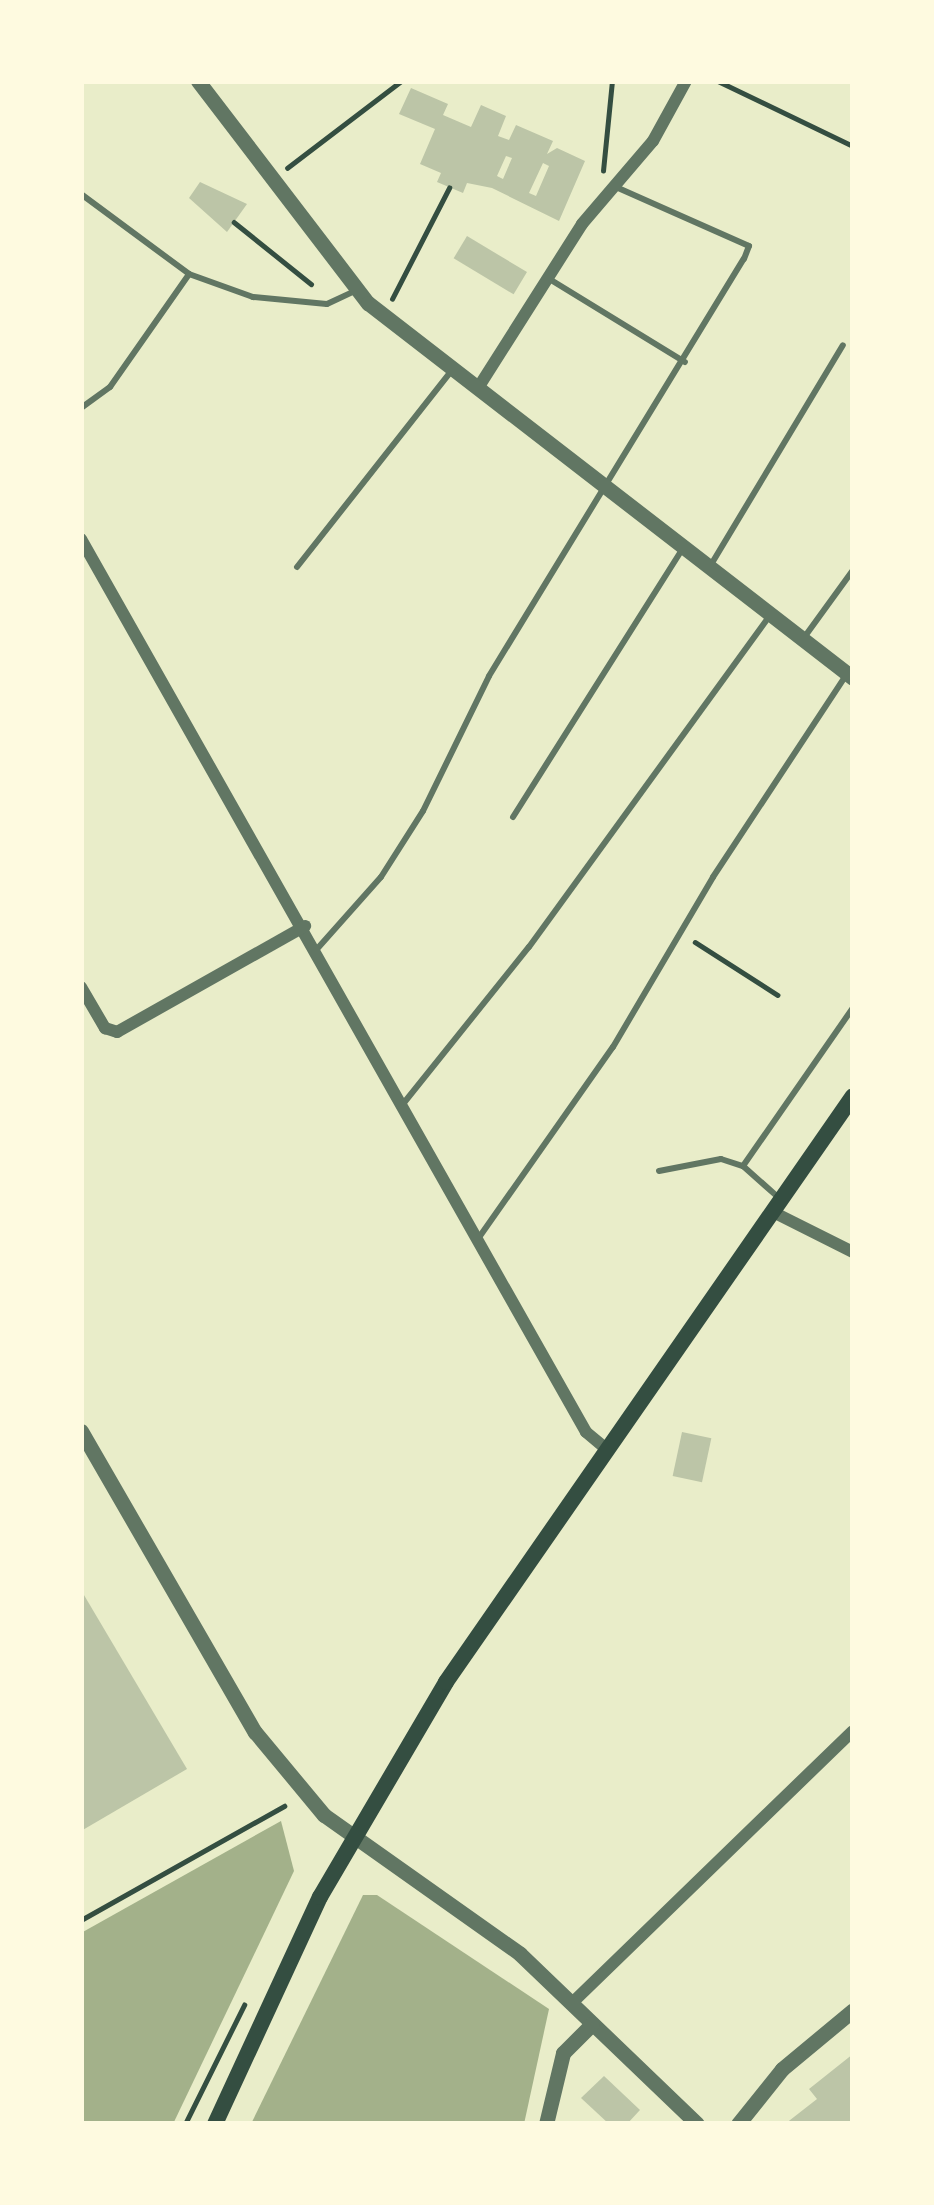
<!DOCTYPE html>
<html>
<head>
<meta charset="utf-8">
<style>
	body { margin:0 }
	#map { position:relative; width:934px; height:2205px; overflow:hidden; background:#e9edc9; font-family:"Fira Sans Condensed",sans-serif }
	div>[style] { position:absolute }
	.water>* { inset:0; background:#a3b18a }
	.building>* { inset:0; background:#bcc5a7; transform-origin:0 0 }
	.path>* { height:4.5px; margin:-2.25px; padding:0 2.25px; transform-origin:2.25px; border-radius:2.25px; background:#344e41 }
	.service>* { height:6px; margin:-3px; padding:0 3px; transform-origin:3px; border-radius:3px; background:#617663 }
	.minor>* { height:12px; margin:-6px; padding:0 6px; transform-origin:6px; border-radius:6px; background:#617663 }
	.tertiary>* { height:15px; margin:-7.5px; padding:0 7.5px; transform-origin:7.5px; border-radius:7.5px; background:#617663 }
	.secondary>* { height:16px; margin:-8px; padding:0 8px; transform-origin:8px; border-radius:8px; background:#344e41 }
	span { translate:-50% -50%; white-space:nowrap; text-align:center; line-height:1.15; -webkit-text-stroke:10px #fefae0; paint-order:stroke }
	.frame { position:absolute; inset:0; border:84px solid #fefae0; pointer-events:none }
</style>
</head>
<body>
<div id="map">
	<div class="water">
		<i style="clip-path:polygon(281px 1821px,294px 1871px,173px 2124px,81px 2124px,81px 1933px)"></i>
		<i style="clip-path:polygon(363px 1895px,377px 1895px,549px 2009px,524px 2124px,251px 2124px)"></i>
	</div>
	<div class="building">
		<i style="clip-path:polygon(evenodd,411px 88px,448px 104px,443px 115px,471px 127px,481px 105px,506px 116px,498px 136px,509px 140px,516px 125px,553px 141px,547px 154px,557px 148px,585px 161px,559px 221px,492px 188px,467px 183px,463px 193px,437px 182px,441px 173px,420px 164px,435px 129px,399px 114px,411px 88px,506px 156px,512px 158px,503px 179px,497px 176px,506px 156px,411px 88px,543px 163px,549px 166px,536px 196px,529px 193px,543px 163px)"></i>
		<i style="clip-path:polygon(200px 182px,247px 204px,227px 232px,189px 198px)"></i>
		<i style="left:467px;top:236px;width:70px;height:26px;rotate:31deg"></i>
		<i style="left:682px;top:1432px;width:30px;height:45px;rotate:12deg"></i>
		<i style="clip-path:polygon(81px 1590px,187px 1769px,81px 1831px)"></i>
		<i style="clip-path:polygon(853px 2054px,853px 2124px,785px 2124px,817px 2099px,809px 2089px)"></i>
		<i style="clip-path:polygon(604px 2076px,640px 2110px,627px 2124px,609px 2124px,581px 2098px)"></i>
	</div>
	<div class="path">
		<i style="left:718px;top:81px;width:150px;rotate:25.7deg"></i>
		<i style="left:287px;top:168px;width:143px;rotate:-37.3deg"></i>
		<i style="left:603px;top:171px;width:90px;rotate:-84.3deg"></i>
		<i style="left:234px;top:222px;width:99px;rotate:38.8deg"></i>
		<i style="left:392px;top:299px;width:125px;rotate:-62.8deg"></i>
		<i style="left:695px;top:942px;width:98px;rotate:32.6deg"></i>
		<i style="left:81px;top:1920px;width:233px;rotate:-29.3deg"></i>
		<i style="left:185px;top:2124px;width:133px;rotate:-63.6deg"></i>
	</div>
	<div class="service">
		<i style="left:81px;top:194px;width:134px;rotate:36.5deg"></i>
		<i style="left:189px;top:274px;width:68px;rotate:19.8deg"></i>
		<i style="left:253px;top:297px;width:74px;rotate:5.4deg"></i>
		<i style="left:327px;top:304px;width:31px;rotate:-25deg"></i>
		<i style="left:551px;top:280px;width:157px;rotate:31.5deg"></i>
		<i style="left:81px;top:408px;width:36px;rotate:-36deg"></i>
		<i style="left:110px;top:387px;width:138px;rotate:-55deg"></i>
		<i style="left:712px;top:563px;width:254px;rotate:-59deg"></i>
		<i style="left:297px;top:567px;width:249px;rotate:-51.8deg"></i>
		<i style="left:803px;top:639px;width:85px;rotate:-54.1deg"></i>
		<i style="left:513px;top:817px;width:315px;rotate:-57.7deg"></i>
		<i style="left:317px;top:949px;width:96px;rotate:-48.4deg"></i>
		<i style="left:381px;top:877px;width:78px;rotate:-57.5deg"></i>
		<i style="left:423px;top:811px;width:150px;rotate:-63.9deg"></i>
		<i style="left:489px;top:676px;width:489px;rotate:-58.6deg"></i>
		<i style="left:744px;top:259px;width:14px;rotate:-69deg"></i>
		<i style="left:749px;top:246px;width:145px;rotate:-156.1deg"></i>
		<i style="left:403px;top:1104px;width:201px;rotate:-51.3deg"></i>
		<i style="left:529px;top:947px;width:407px;rotate:-54deg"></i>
		<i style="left:743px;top:1166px;width:193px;rotate:-55.2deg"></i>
		<i style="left:659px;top:1171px;width:63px;rotate:-11deg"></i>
		<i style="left:721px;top:1159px;width:23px;rotate:18deg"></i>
		<i style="left:743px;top:1166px;width:48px;rotate:41.6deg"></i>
		<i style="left:480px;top:1236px;width:231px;rotate:-54.9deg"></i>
		<i style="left:613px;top:1047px;width:197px;rotate:-59.5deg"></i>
		<i style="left:713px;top:877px;width:240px;rotate:-56.6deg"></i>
	</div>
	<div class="minor">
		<i style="left:478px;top:388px;width:194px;rotate:-57.6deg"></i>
		<i style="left:582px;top:224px;width:109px;rotate:-49.5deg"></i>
		<i style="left:653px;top:141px;width:68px;rotate:-61.2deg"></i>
		<i style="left:81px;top:539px;width:1026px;rotate:60.51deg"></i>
		<i style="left:586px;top:1432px;width:26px;rotate:40deg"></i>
		<i style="left:81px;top:987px;width:48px;rotate:59.7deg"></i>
		<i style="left:105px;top:1028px;width:13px;rotate:18deg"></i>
		<i style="left:117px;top:1032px;width:216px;rotate:-29.4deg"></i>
		<i style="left:773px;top:1212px;width:89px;rotate:26.6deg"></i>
		<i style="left:571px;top:2004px;width:392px;rotate:-44.1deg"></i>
	</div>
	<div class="tertiary">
		<i style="left:198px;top:81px;width:280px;rotate:52.6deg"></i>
		<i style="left:368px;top:303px;width:613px;rotate:37.71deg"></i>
		<i style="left:81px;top:1431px;width:348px;rotate:60deg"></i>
		<i style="left:255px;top:1732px;width:108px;rotate:50.3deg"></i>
		<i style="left:324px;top:1815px;width:240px;rotate:35.3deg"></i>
		<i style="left:520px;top:1954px;width:245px;rotate:43.8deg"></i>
		<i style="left:546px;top:2124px;width:73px;rotate:-76.5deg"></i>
		<i style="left:563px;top:2053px;width:41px;rotate:-45deg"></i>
		<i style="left:738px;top:2124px;width:70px;rotate:-51.3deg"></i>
		<i style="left:782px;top:2069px;width:92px;rotate:-39.7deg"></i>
	</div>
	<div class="secondary">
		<i style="left:215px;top:2124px;width:250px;rotate:-65.2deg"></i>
		<i style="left:320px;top:1897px;width:249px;rotate:-59.6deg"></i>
		<i style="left:446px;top:1682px;width:713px;rotate:-55.22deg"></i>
	</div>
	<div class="frame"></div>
</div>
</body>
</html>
